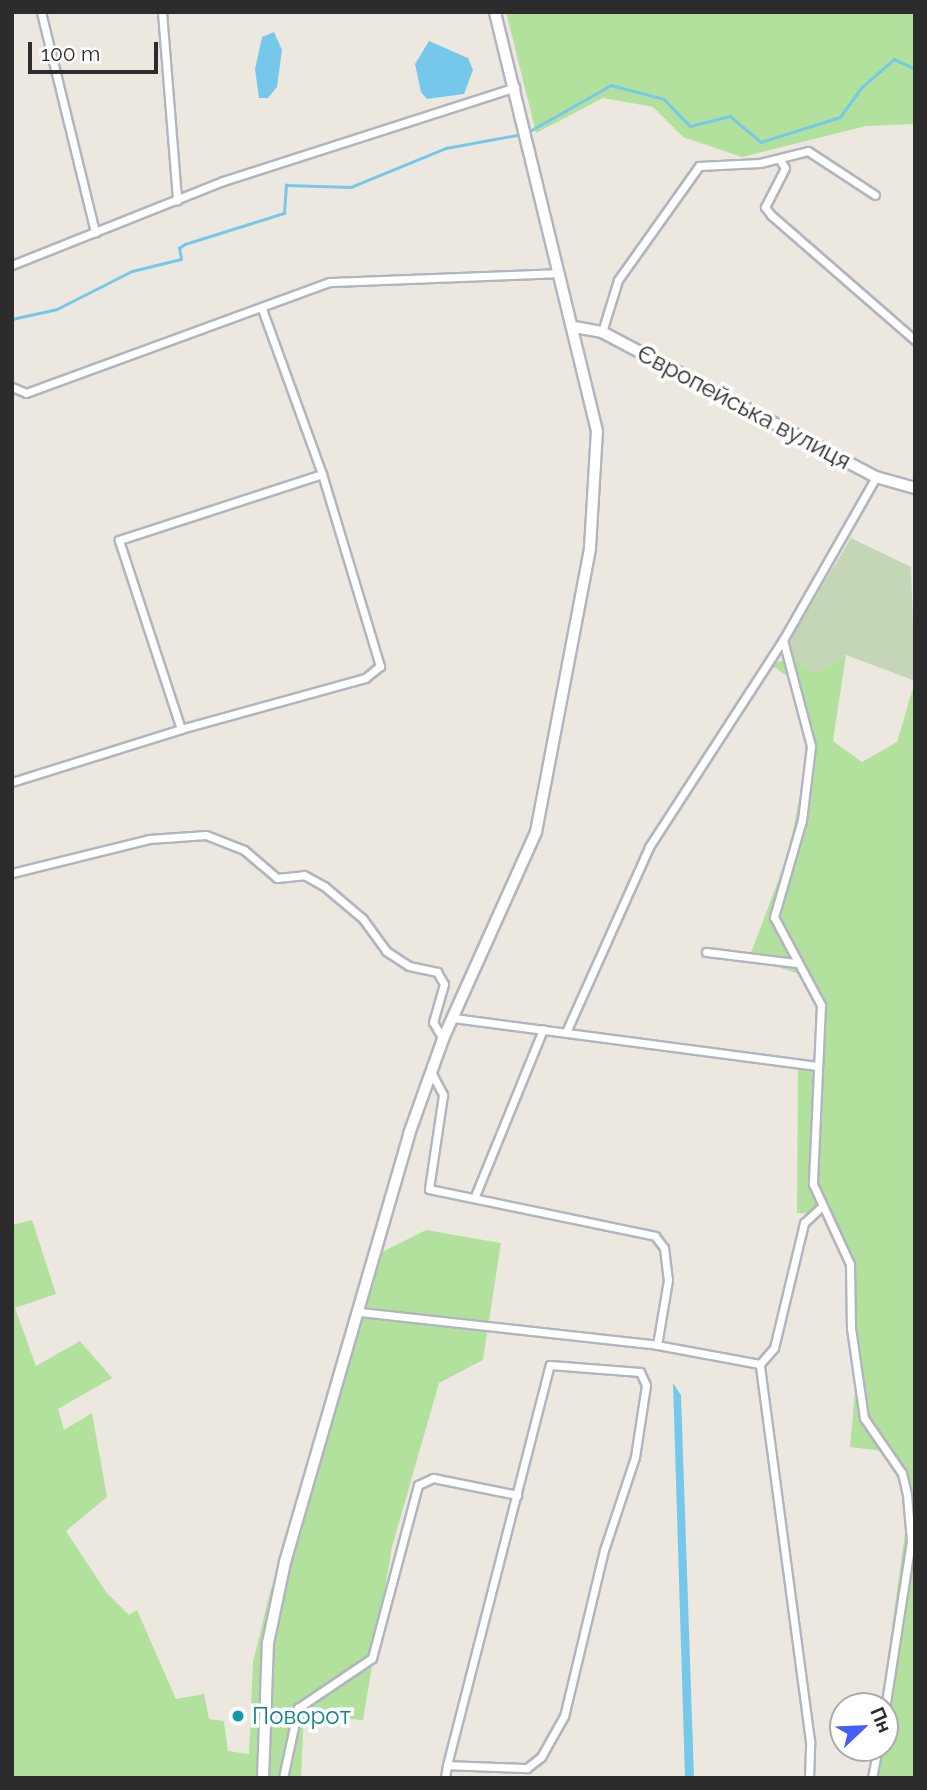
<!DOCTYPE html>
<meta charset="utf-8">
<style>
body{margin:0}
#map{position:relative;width:927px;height:1790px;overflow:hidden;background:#ede8df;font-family:Raleway,sans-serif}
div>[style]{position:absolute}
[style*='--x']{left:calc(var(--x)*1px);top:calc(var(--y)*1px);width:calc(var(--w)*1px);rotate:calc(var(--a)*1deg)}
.green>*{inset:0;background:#b2e19e}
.cemetery>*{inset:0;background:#c5d6b7}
.water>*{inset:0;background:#76c8eb}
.stream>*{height:2.5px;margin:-1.25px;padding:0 1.25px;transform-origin:1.25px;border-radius:1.25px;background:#76c8eb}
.roads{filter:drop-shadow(2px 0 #b2b5bf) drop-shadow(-2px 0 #b2b5bf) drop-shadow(0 2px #b2b5bf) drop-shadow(0 -2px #b2b5bf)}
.street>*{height:7px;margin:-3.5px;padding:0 3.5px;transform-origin:3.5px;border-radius:3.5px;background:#fff}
.secondary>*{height:10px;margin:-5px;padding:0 5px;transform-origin:5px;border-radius:5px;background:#fff}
.dots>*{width:19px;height:19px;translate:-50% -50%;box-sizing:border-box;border:4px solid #fff;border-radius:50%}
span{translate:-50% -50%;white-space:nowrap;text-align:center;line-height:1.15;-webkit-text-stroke:7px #fff;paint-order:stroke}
.street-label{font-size:24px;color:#2c2c2c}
.culture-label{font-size:24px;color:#0d838f}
.left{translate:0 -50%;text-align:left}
.frame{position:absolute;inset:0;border:14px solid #2c2c2c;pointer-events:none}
.north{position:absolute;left:829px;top:1692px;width:70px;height:70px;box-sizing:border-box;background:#fff;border:2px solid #ababab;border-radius:50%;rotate:67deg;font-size:19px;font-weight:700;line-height:28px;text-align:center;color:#2c2c2c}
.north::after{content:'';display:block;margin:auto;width:24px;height:32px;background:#4560f4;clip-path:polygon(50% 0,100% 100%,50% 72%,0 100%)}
.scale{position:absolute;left:28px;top:42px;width:130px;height:32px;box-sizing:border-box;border:4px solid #2c2c2c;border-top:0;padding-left:9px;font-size:21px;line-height:24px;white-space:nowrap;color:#2c2c2c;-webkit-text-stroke:5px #fff;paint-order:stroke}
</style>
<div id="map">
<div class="green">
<i style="clip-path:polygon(506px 12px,915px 12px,915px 124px,866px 126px,742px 157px,683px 137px,653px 107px,603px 98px,536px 133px)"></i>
<i style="clip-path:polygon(846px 655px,833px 741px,862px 762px,897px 742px,915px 681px,915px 1778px,868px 1778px,873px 1748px,885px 1748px,881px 1706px,907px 1519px,904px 1482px,891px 1452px,850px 1447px,856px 1380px,847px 1330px,847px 1264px,823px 1214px,797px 1213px,798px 1062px,813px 1062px,820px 995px,809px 977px,749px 958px,789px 852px,811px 736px,795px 682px,770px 664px,793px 658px,814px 673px)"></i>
<i style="clip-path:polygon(32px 1220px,56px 1294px,15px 1308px,36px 1366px,80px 1341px,112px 1378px,58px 1409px,64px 1430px,92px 1413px,107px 1497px,66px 1531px,106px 1592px,129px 1615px,137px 1610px,176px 1699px,204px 1694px,209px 1719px,224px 1721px,228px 1751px,249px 1754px,253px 1662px,269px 1596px,370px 1258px,426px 1230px,501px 1243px,483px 1360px,439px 1383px,392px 1547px,363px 1720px,304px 1715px,301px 1778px,13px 1778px,12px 1225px)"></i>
</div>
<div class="cemetery">
<i style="clip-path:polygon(851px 538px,911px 567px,915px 681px,846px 655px,814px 673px,793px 658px,789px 641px)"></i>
</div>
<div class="water">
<i style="clip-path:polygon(274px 32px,282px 50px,277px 87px,268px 98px,259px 98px,255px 69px,262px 37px)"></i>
<i style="clip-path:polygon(429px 41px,468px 58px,473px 70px,464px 94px,427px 99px,421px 92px,415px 64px)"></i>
<i style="clip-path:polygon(673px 1383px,681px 1395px,694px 1778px,685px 1778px)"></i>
</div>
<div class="stream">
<i style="--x:528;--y:132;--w:95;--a:-29.5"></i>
<i style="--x:611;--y:85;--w:55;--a:14.8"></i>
<i style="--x:664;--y:99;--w:37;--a:46"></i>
<i style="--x:690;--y:126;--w:41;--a:-14"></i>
<i style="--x:730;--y:116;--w:40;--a:40"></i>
<i style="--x:761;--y:142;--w:83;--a:-17.6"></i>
<i style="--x:840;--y:117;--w:36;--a:-54"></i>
<i style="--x:861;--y:88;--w:44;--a:-41.3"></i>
<i style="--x:894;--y:59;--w:23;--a:25"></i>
<i style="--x:12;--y:319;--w:46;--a:-12.5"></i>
<i style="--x:57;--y:309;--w:84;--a:-26.9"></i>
<i style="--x:132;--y:271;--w:50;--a:-13.8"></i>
<i style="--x:181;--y:259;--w:11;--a:-100"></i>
<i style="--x:179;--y:248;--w:7;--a:-34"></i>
<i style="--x:185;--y:244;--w:104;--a:-17.4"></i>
<i style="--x:284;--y:213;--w:28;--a:-86"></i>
<i style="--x:286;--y:185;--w:65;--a:1.8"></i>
<i style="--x:351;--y:187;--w:103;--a:-22.3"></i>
<i style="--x:446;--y:148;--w:77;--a:-10.4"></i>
</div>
<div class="roads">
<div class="street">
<i style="--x:41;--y:12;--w:227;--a:76.2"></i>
<i style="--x:162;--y:12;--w:189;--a:85.4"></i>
<i style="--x:780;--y:160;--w:9;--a:58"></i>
<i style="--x:785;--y:168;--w:44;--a:117.1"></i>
<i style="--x:765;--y:207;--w:10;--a:53"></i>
<i style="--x:771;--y:215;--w:191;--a:41"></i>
<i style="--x:12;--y:265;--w:227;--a:-21.7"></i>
<i style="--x:223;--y:181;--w:307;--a:-17.8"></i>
<i style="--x:262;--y:309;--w:176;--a:70"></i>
<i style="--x:322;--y:474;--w:201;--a:73.2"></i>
<i style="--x:380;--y:666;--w:19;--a:141"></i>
<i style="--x:365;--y:678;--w:191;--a:164.5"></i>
<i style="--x:181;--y:729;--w:199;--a:-108.2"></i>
<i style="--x:119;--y:540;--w:213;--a:-18"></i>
<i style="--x:602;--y:332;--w:54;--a:-72.9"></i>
<i style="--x:618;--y:280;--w:140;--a:-54.6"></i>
<i style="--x:699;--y:166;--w:61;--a:-2.8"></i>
<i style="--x:760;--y:163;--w:49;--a:-14"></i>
<i style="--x:808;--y:151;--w:80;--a:33.3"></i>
<i style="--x:12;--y:387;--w:15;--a:23"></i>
<i style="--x:26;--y:393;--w:323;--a:-20.1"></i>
<i style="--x:329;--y:282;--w:230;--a:-2.2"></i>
<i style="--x:876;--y:477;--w:188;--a:119.7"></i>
<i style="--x:783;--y:640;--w:110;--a:75.2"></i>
<i style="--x:811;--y:746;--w:75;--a:96.9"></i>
<i style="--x:802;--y:820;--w:101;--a:106.1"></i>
<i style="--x:774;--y:917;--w:100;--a:61.9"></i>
<i style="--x:821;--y:1005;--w:179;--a:92.6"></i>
<i style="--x:813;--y:1184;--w:88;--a:65.2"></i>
<i style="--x:850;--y:1264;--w:64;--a:89.1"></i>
<i style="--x:851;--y:1328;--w:91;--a:81.8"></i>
<i style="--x:864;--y:1418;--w:67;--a:55.4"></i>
<i style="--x:902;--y:1473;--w:23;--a:77"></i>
<i style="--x:907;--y:1495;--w:46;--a:85"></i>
<i style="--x:911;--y:1541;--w:169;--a:98.8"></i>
<i style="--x:12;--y:782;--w:177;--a:-17.4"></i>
<i style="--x:12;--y:873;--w:141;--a:-13.9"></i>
<i style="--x:149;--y:839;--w:57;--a:-4"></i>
<i style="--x:206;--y:835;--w:41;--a:21.5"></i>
<i style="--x:244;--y:850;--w:43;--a:40.3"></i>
<i style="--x:277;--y:878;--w:27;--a:-6"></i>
<i style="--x:304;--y:875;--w:23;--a:29"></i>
<i style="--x:324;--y:886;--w:51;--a:40.2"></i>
<i style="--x:363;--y:919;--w:39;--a:54"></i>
<i style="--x:386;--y:951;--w:27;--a:33"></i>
<i style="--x:409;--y:966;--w:29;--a:12"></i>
<i style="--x:437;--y:972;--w:14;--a:60"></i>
<i style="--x:444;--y:984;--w:40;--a:106"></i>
<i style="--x:433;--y:1022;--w:20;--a:60"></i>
<i style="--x:706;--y:952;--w:90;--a:7"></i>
<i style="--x:453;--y:1018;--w:366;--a:7.5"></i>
<i style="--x:566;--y:1032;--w:203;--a:-65.8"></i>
<i style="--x:649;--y:847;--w:247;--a:-57.1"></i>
<i style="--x:431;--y:1072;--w:26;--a:62"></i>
<i style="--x:443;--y:1095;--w:95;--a:98.5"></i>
<i style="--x:429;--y:1189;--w:231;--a:11.7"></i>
<i style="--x:655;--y:1236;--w:15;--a:53"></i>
<i style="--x:664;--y:1248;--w:32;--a:83"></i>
<i style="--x:668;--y:1280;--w:66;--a:99.6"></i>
<i style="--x:475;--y:1196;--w:180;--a:-67.8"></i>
<i style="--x:360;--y:1312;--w:299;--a:6.3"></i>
<i style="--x:657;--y:1345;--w:105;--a:10.5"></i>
<i style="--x:283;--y:1778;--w:72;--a:-77.9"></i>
<i style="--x:298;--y:1708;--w:89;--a:-34"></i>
<i style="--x:372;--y:1658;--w:179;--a:-75.1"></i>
<i style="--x:418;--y:1485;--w:17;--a:-25"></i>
<i style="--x:433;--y:1478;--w:86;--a:11.4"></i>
<i style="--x:445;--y:1778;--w:13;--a:-81"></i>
<i style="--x:447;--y:1765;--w:413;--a:-75.6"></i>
<i style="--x:550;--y:1365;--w:90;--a:4.4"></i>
<i style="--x:640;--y:1372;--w:14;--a:65"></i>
<i style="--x:646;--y:1385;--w:73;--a:98.7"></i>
<i style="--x:635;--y:1457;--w:98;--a:108.4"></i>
<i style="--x:604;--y:1550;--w:171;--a:103.5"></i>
<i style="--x:564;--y:1716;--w:47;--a:119.3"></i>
<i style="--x:541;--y:1757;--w:18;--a:142"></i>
<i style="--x:527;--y:1768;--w:80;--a:-177.9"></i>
<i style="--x:809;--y:1778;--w:37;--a:-88"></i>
<i style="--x:810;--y:1741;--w:380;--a:-97.6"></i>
<i style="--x:760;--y:1364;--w:21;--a:-49"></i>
<i style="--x:774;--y:1348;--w:129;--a:-76.5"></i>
<i style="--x:804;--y:1223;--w:22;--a:-43"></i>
<i style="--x:872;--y:1778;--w:31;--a:-79"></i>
</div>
<div class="secondary">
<i style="--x:574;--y:327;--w:28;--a:10"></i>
<i style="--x:602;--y:332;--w:310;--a:27.9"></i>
<i style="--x:876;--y:477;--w:41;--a:15.8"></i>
<i style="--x:263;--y:1778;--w:135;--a:-87.9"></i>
<i style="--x:268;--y:1643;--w:83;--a:-78.1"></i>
<i style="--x:285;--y:1562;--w:446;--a:-73.8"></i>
<i style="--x:409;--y:1134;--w:101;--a:-70.3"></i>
<i style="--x:443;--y:1039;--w:227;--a:-65.8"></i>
<i style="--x:536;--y:832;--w:289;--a:-79.2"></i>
<i style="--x:590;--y:548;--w:117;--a:-86.6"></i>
<i style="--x:597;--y:431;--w:431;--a:-103.7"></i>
</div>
</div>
<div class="dots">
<i style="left:238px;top:1716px;background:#0f9aa8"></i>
</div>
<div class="street-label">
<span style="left:744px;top:407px;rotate:28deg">Європейська вулиця</span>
</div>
<div class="culture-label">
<span class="left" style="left:252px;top:1716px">Поворот</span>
</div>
<div class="frame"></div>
<div class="north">Пн</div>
<div class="scale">100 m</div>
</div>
